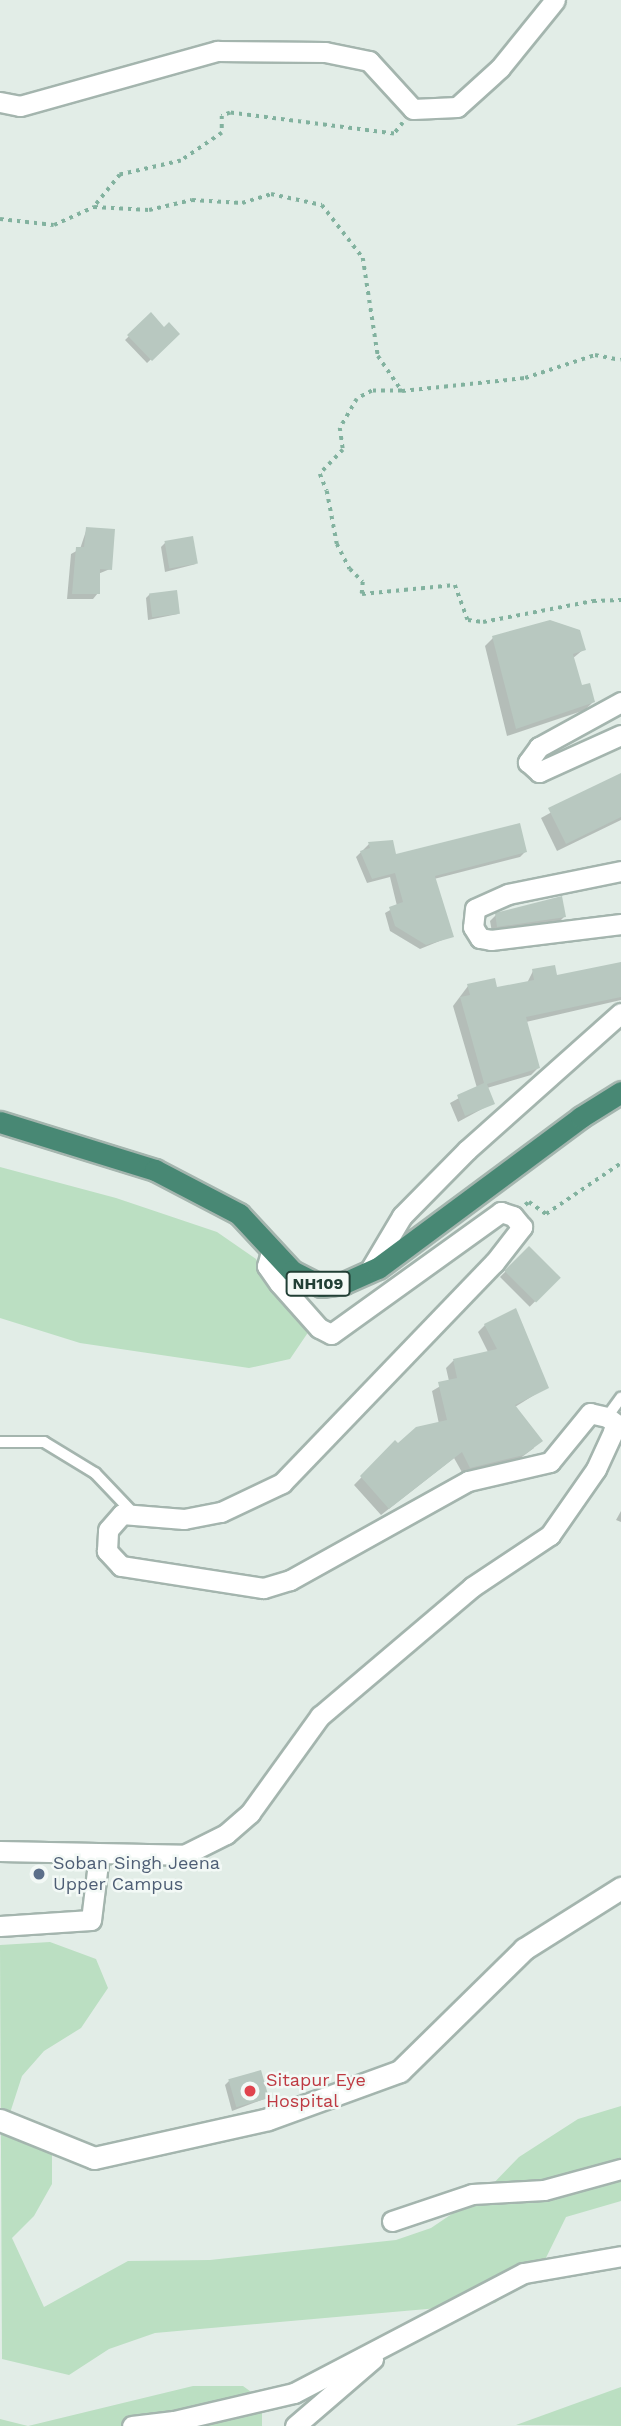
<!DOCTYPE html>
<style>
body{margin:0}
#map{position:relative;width:621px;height:2426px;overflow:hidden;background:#e2ede7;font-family:"Work Sans",sans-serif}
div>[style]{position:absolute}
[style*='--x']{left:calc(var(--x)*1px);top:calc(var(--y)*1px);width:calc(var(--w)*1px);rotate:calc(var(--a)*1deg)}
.green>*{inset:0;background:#bbdfc2}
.shadow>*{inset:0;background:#0003;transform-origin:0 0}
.building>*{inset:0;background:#b8c8c0;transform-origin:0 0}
.path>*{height:3.5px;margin-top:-1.75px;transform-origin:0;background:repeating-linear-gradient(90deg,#82b29f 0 3.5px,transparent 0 8.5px)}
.roads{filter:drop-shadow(2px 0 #a4b5ae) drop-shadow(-2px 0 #a4b5ae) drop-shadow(0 2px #a4b5ae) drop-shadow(0 -2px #a4b5ae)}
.service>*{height:10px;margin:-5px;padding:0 5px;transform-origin:5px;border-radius:5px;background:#fff}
.minor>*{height:19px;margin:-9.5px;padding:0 9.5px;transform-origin:9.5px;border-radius:9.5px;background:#fff}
.secondary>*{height:21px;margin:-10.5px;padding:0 10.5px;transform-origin:10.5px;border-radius:10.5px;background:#fff}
.trunk>*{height:21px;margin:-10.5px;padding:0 10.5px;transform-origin:10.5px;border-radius:10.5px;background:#488874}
.dots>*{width:19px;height:19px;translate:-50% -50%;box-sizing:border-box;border:4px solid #f3f9f6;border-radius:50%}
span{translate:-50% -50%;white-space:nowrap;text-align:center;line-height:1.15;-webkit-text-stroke:5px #f3f9f6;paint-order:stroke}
.shield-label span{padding:2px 5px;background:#f3f9f6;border:2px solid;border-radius:5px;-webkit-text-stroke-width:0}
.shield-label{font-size:16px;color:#213f35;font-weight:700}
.service-label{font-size:18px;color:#4e5e75}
.left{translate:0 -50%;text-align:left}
.health-label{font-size:18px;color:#be3a42}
</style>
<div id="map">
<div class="green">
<i style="clip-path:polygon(0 1167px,116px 1198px,217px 1232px,256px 1259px,284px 1305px,309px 1331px,290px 1359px,249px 1368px,80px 1343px,0 1318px)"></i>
<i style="clip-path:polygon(50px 1942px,96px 1959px,108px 1988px,81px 2028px,44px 2051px,22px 2076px,10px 2113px,52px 2147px,52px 2184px,34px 2216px,12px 2238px,44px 2307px,128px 2261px,210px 2260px,396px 2240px,431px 2228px,486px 2191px,519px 2157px,578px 2119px,621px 2106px,621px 2201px,566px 2217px,540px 2270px,495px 2303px,155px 2333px,109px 2349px,69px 2375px,2px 2359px,0 1945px)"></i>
<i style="clip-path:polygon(193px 2386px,243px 2386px,262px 2400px,262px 2426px,0 2426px,0 2419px,28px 2426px)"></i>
<i style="clip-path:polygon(621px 2387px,621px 2426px,516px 2425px)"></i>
</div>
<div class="shadow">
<i style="clip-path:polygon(151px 315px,164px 329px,178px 334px,147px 363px,125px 340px)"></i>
<i style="clip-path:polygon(87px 528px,110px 569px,98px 574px,98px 593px,93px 599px,67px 599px,71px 554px,80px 549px)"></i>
<i style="clip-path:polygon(165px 543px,196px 564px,165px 572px,161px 547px)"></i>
<i style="clip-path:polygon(150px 594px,178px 614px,148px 620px,146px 598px)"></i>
<i style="clip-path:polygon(493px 638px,584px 649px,572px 659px,581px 687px,593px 702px,585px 710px,507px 736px,485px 646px)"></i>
<i style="clip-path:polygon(621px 774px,621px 820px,557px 851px,541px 818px)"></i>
<i style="clip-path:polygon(369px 844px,395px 856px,525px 852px,520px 857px,434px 879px,452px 936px,420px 949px,390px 931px,385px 913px,397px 906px,390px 877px,367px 883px,356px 857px)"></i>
<i style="clip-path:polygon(496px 915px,564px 917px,558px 923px,492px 932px,490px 921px)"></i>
<i style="clip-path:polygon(533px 971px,555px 977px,621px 977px,621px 1000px,526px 1022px,538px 1068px,531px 1075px,487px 1088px,493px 1103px,458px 1122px,450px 1103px,477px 1088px,453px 1006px,468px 986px,496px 989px,527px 983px)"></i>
<i style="left:529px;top:1248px;width:42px;height:41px;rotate:45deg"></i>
<i style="clip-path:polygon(485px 1325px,547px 1387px,515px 1407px,534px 1448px,515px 1462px,463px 1474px,454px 1458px,381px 1515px,354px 1485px,395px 1443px,397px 1446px,439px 1424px,432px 1391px,449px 1381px,446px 1368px,453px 1361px,488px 1352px,478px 1332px)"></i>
<i style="clip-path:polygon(621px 1511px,621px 1522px,616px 1520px)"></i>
<i style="clip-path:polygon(229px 2081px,267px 2098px,232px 2111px,225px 2085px)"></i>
</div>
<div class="building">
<i style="clip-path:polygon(151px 312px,164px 327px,169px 322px,180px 334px,152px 361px,127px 335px)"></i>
<i style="clip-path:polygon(86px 527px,115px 529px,112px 570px,100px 569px,100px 594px,72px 594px,76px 547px,84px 547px)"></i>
<i style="left:193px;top:536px;width:28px;height:29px;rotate:80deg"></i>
<i style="left:177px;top:590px;width:24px;height:28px;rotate:83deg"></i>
<i style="clip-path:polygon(550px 620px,580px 630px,586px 650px,573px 654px,582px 685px,590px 683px,595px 702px,516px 729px,492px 636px)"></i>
<i style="clip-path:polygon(621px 773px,621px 817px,566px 844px,548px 808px)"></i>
<i style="clip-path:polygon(520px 823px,527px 852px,435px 876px,454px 937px,426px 945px,395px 926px,389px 907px,403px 902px,395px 873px,372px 879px,360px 851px,370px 848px,368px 842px,393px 840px,396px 854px)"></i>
<i style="clip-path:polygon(562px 896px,566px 917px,497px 927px,495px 913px)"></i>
<i style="clip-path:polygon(621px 962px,621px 997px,526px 1017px,540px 1068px,487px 1084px,495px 1104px,465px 1116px,457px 1095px,484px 1083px,460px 997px,470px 995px,467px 984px,495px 978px,497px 987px,534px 980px,532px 969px,555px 965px,557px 975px)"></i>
<i style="left:529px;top:1246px;width:45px;height:35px;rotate:45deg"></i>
<i style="clip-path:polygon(516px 1308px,549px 1388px,515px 1405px,543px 1441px,524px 1455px,470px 1468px,462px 1452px,389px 1509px,360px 1476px,395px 1440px,398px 1443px,416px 1427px,447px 1420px,438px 1382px,457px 1378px,453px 1359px,497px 1349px,484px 1324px)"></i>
<i style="left:261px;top:2070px;width:29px;height:34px;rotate:74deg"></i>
</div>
<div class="path">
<i style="--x:403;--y:123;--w:14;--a:129"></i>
<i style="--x:394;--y:134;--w:165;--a:-172.7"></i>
<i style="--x:230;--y:113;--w:9;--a:159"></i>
<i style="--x:222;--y:116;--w:17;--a:90"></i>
<i style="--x:222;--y:133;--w:50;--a:145.7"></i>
<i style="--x:181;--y:161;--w:63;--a:167.1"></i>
<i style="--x:120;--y:175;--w:41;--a:129.1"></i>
<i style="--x:94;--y:207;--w:55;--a:3.1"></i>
<i style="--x:149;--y:210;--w:44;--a:-13.1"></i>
<i style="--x:192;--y:200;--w:50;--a:3.4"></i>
<i style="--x:242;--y:203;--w:30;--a:-17"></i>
<i style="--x:271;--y:194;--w:52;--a:12.2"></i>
<i style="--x:322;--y:205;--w:67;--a:52.3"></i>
<i style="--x:363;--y:258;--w:99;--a:81.3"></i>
<i style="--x:378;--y:356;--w:42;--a:55.6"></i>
<i style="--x:402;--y:391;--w:124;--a:-6"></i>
<i style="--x:525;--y:378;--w:74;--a:-18.2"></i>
<i style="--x:595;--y:355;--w:26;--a:11"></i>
<i style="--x:0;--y:219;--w:54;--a:6.3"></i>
<i style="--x:54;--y:225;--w:44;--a:-24.2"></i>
<i style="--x:402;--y:391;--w:30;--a:180"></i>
<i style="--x:372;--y:391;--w:17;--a:152"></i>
<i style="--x:357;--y:399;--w:34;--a:120"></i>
<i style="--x:340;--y:428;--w:22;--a:82"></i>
<i style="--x:343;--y:450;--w:33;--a:134"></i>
<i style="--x:320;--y:474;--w:18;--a:68"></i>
<i style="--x:327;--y:491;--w:54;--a:79.3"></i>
<i style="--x:337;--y:544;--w:28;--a:63"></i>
<i style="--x:350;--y:569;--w:18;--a:45"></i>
<i style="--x:363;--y:582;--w:12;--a:95"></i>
<i style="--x:362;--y:594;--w:93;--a:-5.5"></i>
<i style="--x:455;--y:585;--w:37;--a:70"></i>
<i style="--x:468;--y:620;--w:15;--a:8"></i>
<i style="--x:483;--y:622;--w:112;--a:-10.8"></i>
<i style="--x:593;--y:601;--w:28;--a:-2"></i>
<i style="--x:525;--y:1205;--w:5;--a:-37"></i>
<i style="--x:529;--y:1202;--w:21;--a:35"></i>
<i style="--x:546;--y:1214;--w:91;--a:-34.2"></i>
</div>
<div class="roads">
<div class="service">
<i style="--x:607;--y:1417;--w:24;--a:-54"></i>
<i style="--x:0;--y:1442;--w:44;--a:0"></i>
<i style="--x:44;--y:1442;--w:60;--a:31.3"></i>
<i style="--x:95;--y:1473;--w:57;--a:46.4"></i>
</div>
<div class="minor">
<i style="--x:0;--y:102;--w:20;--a:11"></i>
<i style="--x:20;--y:106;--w:205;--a:-15.6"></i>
<i style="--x:217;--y:51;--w:108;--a:0.5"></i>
<i style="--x:325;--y:52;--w:45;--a:11.6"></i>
<i style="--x:369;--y:61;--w:65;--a:47.5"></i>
<i style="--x:413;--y:109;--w:44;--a:-2.6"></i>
<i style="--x:457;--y:107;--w:58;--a:-42.2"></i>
<i style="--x:500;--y:68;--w:87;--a:-51"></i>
<i style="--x:621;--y:702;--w:94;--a:151.2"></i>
<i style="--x:539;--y:747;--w:19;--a:126"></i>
<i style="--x:528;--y:762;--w:15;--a:42"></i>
<i style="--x:539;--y:772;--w:90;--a:-24.3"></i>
<i style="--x:621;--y:871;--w:115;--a:168.5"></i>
<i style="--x:508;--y:894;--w:36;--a:156"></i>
<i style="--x:475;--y:909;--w:18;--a:96"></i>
<i style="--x:473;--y:927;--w:13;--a:58"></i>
<i style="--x:480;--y:938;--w:11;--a:10"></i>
<i style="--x:491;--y:940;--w:131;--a:-7"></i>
<i style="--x:368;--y:1273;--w:66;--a:-59.2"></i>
<i style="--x:402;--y:1216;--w:93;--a:-45.4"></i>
<i style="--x:467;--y:1150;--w:206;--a:-41.7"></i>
<i style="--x:0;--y:1851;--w:184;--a:1.2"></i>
<i style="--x:184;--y:1855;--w:47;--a:-26.6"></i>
<i style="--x:226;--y:1834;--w:32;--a:-41"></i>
<i style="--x:250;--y:1813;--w:120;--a:-54.2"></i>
<i style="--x:320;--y:1716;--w:199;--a:-40.3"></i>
<i style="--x:472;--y:1587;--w:94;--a:-33.7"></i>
<i style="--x:550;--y:1535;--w:80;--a:-55.1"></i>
<i style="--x:596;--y:1469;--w:41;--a:-65.3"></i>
<i style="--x:613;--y:1432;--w:9;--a:-77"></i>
<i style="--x:615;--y:1423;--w:10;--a:-143"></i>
<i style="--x:607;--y:1417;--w:17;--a:-167"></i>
<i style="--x:590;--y:1413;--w:63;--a:129.2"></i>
<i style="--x:550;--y:1462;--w:84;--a:167"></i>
<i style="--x:468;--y:1481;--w:204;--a:150.9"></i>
<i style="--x:290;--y:1580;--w:28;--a:163"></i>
<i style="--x:263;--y:1588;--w:144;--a:-171.2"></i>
<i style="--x:121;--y:1566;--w:21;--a:-133"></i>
<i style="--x:107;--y:1551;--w:21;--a:-87"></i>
<i style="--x:108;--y:1530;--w:21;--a:-49"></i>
<i style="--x:122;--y:1514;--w:62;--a:4.6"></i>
<i style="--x:184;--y:1519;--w:38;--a:-11"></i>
<i style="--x:221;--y:1512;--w:68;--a:-25.4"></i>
<i style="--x:282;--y:1483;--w:306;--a:-46.1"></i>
<i style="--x:494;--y:1263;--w:46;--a:-52.1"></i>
<i style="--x:522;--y:1227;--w:14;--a:-129"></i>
<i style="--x:513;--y:1216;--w:13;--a:-162"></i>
<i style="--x:501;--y:1212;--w:209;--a:144.3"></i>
<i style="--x:331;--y:1334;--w:13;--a:-153"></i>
<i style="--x:319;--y:1328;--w:60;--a:-131.6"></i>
<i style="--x:279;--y:1283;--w:21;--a:-125"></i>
<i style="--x:267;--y:1266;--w:15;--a:-74"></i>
<i style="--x:0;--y:1926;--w:91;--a:-3.8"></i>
<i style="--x:91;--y:1920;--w:65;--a:-83"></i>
<i style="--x:392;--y:2221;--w:84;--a:-18.6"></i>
<i style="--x:472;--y:2194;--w:72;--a:-3.2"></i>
<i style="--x:544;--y:2190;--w:80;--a:-15.3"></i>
<i style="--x:132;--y:2426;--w:42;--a:-6.8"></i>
<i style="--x:174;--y:2421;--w:123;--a:-13.1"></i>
<i style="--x:294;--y:2393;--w:259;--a:-27.6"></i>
<i style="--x:524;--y:2273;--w:98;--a:-9.9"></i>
<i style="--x:295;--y:2426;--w:103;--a:-40.7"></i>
</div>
<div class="secondary">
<i style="--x:0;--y:2120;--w:101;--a:22"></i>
<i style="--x:94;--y:2158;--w:178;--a:-12.6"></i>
<i style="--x:268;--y:2119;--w:140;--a:-20"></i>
<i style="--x:400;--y:2071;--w:174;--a:-44.5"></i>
<i style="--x:524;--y:1949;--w:115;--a:-32.2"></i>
</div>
<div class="trunk">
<i style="--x:0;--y:1122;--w:162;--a:17.2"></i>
<i style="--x:155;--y:1170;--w:95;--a:27.6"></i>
<i style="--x:239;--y:1214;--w:78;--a:47.1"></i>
<i style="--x:292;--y:1271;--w:33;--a:27"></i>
<i style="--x:321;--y:1286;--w:23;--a:-7"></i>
<i style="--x:344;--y:1283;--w:37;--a:-24"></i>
<i style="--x:378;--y:1268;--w:253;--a:-36.6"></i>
<i style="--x:581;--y:1117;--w:47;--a:-32"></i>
</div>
</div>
<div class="dots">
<i style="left:39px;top:1874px;background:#5c6f8a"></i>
<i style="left:250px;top:2091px;background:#e0444e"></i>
</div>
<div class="shield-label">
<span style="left:318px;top:1284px">NH109</span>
</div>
<div class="service-label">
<span class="left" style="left:53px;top:1874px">Soban Singh Jeena<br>Upper Campus</span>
</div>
<div class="health-label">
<span class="left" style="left:266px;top:2091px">Sitapur Eye<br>Hospital</span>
</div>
</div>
